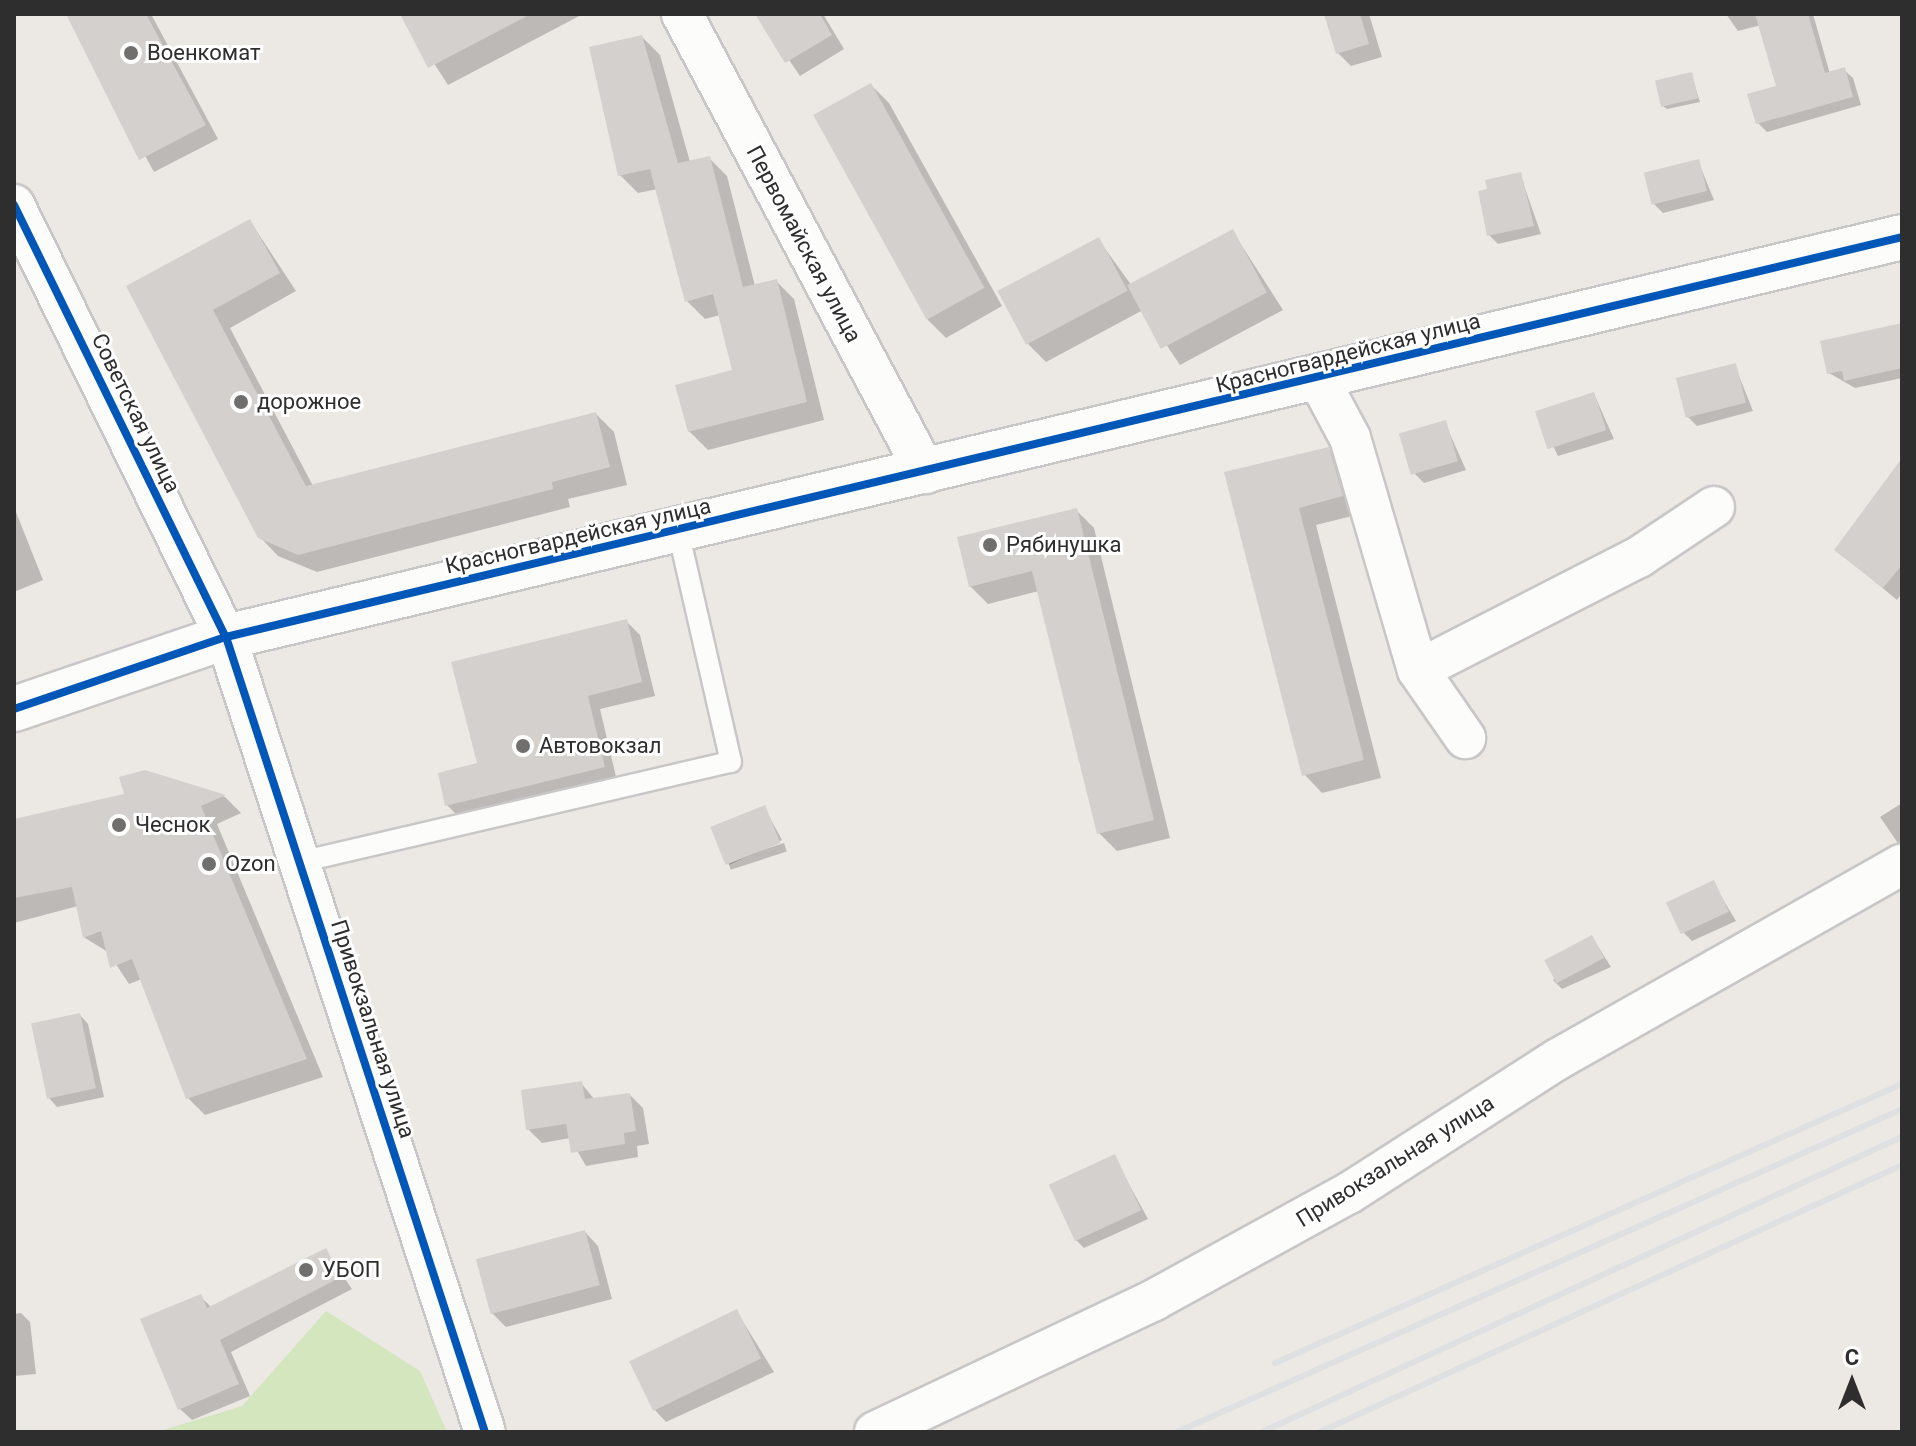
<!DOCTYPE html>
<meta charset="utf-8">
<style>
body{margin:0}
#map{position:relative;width:1916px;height:1446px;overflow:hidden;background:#ece8e4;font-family:Roboto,sans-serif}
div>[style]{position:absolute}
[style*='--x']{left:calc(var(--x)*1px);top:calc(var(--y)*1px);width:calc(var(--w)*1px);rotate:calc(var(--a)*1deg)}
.green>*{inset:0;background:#d3e6be}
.shadow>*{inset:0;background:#0003;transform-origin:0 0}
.building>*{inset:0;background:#d3d0cd;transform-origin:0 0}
.roads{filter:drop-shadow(2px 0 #c8c7c7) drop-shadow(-2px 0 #c8c7c7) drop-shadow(0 2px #c8c7c7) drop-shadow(0 -2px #c8c7c7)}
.lane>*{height:20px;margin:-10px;padding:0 10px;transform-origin:10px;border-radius:10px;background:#fcfcfb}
.street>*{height:40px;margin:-20px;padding:0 20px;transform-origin:20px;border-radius:20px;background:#fcfcfb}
.secondary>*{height:44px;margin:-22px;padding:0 22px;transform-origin:22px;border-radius:22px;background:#fcfcfb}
.rail>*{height:6px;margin:-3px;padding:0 3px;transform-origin:3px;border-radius:3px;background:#dfe0e1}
.cycleway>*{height:8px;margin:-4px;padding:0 4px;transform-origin:4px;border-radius:4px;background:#0057b8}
.dots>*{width:22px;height:22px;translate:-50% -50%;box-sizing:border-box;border:4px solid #fff;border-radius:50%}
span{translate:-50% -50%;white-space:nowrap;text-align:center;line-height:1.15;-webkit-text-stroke:6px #fff;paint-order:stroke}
.poi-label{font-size:22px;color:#2e2e2e}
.left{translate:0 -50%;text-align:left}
.street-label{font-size:22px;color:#2e2e2e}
.frame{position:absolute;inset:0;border:16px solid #2e2e2e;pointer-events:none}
.north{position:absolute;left:1812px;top:1342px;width:80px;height:80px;-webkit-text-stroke:6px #fff;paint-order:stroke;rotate:0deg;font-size:22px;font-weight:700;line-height:32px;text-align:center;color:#2e2e2e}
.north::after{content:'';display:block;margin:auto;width:28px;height:36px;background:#2e2e2e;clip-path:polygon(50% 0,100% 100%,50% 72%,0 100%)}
</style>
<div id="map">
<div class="green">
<i style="clip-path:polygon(326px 1311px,420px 1371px,447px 1432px,157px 1432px,242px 1406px)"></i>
</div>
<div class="shadow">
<i style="clip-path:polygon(68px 14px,151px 14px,218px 139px,154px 172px)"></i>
<i style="clip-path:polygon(402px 14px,583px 14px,448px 85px)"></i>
<i style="clip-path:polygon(758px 14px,823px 14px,844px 49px,800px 76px)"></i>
<i style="clip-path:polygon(1326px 14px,1369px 14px,1382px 57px,1351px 66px,1337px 52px)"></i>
<i style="clip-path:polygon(1726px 14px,1813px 14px,1830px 74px,1844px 70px,1853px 78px,1861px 105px,1767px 132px,1758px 123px,1779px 87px,1761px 25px,1738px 31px)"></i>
<i style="clip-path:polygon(642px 37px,660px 55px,690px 162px,709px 158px,727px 176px,755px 286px,776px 281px,794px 299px,824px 420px,708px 450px,689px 431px,735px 372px,720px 315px,705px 319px,687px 301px,658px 189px,638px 193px,620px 175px)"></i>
<i style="clip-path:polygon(1691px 74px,1700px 102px,1667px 109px,1663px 106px)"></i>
<i style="clip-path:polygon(871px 85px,889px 103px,1002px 306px,946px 338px,928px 320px)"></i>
<i style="clip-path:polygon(1698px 161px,1714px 200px,1663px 213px,1654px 204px)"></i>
<i style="clip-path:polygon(1520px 174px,1541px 234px,1498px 244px,1489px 235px)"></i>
<i style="clip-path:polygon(250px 221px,296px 291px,230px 328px,313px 486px,596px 414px,614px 432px,627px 485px,568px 499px,570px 507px,317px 572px,278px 556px,260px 537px,129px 286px)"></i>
<i style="clip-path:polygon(1233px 232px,1283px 310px,1180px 365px,1143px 310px,1046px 362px,1028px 344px,1098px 239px,1132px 286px)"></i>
<i style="clip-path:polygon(1902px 325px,1902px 378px,1855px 388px,1829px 373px)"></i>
<i style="clip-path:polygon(1735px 366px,1753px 411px,1697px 426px,1688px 417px)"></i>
<i style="clip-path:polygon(1594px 394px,1614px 439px,1558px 456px,1537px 412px)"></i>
<i style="clip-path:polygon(1445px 423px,1466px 470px,1424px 483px,1415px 474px)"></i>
<i style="clip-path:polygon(1327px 448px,1345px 466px,1360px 514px,1316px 525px,1381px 778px,1322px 793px,1304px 774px,1227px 474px)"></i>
<i style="clip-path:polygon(1902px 483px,1902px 593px,1897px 600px,1837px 550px)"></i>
<i style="clip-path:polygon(14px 507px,43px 580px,14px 592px)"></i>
<i style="clip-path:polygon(1076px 510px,1094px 528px,1170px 838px,1117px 851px,1099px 833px,1039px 591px,988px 604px,970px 586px)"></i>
<i style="clip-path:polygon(626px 621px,640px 635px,655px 696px,600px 709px,617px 781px,461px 819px,447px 805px,480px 765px)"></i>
<i style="clip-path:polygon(145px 772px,225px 797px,241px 813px,217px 824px,323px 1077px,205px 1115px,188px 1098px,142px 979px,129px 984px,108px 952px,85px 938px,78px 906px,14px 923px,14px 821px,127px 795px)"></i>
<i style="clip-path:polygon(1902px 803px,1902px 849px,1880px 817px)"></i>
<i style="clip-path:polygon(764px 807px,782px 840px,729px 865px,713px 827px)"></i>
<i style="left:784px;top:843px;width:9px;height:59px;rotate:72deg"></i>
<i style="clip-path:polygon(1713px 883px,1736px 921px,1692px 941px,1683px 932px)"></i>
<i style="clip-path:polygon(1592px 937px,1611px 967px,1562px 989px,1553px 980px)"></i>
<i style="clip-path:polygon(80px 1015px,88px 1024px,104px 1097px,57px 1107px,49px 1098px)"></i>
<i style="clip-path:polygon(581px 1083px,595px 1100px,630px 1095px,643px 1108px,649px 1144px,637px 1146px,638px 1157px,586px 1166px,570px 1138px,542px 1143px,528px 1129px)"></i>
<i style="clip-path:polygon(1114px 1157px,1148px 1219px,1084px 1248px,1075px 1239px)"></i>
<i style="clip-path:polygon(585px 1232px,598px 1246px,612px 1299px,506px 1327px,492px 1313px)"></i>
<i style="clip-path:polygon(326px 1251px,352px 1289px,231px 1352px,250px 1396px,192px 1420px,180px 1409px,200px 1296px,212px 1308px)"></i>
<i style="clip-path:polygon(737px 1312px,774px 1372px,666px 1422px,653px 1408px)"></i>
<i style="clip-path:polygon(21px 1313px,30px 1322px,36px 1374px,14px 1376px,14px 1314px)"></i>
</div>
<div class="building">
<i style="clip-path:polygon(66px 14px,146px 14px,206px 125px,139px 160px)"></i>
<i style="clip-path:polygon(400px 14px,531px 14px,428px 68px)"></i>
<i style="clip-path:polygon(755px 14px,820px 14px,832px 35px,785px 63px)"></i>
<i style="clip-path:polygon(1324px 14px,1360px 14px,1369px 44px,1336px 54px)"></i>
<i style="clip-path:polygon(1755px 14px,1808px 14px,1825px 73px,1845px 67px,1853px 97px,1756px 124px,1747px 94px,1776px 86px)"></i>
<i style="clip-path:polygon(642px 35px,678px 163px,710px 156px,743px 287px,777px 279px,807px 402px,688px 432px,675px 385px,732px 370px,713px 294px,685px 302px,650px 169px,618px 176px,589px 47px)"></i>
<i style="left:1692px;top:72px;width:27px;height:38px;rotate:77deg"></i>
<i style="left:871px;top:83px;width:234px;height:66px;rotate:61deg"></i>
<i style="left:1699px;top:159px;width:33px;height:57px;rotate:76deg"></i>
<i style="clip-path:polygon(1521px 172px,1534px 226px,1487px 236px,1478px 191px,1487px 189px,1485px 180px)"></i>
<i style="clip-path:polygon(250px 219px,280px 273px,213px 310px,306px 486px,596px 412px,610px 467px,552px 482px,553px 489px,298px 555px,258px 538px,126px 286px)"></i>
<i style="left:1233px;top:229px;width:72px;height:120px;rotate:62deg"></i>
<i style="left:1099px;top:237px;width:61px;height:115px;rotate:62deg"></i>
<i style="clip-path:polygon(1902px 323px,1902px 368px,1844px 381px,1842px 371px,1827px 374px,1820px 341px)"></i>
<i style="left:1736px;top:363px;width:41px;height:62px;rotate:76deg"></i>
<i style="left:1594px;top:392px;width:40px;height:62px;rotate:72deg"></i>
<i style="left:1446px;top:420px;width:43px;height:49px;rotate:74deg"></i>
<i style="clip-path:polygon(1329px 447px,1343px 496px,1299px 508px,1364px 760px,1302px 776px,1224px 472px)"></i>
<i style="clip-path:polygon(1902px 458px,1902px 565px,1883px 588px,1834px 550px)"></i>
<i style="clip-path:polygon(1077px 508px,1154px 820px,1097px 834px,1032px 571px,969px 587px,957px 537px)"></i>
<i style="clip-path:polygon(627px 619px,642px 682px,588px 696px,605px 767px,445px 806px,438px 773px,477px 763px,451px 662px)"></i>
<i style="clip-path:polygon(145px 770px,226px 795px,201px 806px,307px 1059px,186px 1099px,132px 959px,110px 968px,101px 931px,83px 938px,72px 887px,14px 898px,14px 819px,124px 794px,119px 777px)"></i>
<i style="left:765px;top:805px;width:41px;height:59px;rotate:68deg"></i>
<i style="left:1714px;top:880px;width:35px;height:53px;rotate:65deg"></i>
<i style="left:1592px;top:935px;width:26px;height:54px;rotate:62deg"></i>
<i style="left:80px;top:1013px;width:77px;height:50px;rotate:78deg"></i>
<i style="clip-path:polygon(582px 1081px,585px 1099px,630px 1093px,636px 1131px,624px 1133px,625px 1144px,571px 1153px,566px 1124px,526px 1130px,521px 1090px)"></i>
<i style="left:1115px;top:1154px;width:62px;height:73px;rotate:65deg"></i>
<i style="left:585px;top:1230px;width:57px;height:113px;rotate:75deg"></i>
<i style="clip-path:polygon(326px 1248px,341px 1277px,220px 1340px,239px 1384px,178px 1410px,140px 1319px,201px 1294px,207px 1308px)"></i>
<i style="left:737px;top:1309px;width:55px;height:120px;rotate:64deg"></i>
</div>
<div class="roads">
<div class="lane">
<i style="--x:300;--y:862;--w:442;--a:-13.1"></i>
<i style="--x:731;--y:762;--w:237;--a:-102.9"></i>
</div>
<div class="street">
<i style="--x:682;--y:14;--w:520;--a:62.01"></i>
<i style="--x:14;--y:205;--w:481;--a:63.9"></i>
<i style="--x:226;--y:637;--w:836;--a:71.96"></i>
<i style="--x:1318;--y:378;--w:68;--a:61.9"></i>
<i style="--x:1350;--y:438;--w:242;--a:73.7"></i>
<i style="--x:1418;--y:670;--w:83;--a:55.3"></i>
<i style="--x:1418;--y:670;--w:248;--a:-27.1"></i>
<i style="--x:1639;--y:557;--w:90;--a:-33.7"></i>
<i style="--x:875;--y:1432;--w:309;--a:-25.3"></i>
<i style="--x:1154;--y:1300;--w:222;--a:-28.8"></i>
<i style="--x:1349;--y:1193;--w:248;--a:-32.7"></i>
<i style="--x:1558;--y:1059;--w:395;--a:-29.5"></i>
</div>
<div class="secondary">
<i style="--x:14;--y:709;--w:224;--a:-18.8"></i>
<i style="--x:226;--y:637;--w:1723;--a:-13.42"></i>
</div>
</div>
<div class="rail">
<i style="--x:1275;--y:1363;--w:686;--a:-23.99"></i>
<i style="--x:1177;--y:1432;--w:794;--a:-24.01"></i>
<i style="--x:1262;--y:1432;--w:705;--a:-24.75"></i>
<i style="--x:1320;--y:1432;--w:640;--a:-24.64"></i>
</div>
<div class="cycleway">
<i style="--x:14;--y:205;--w:481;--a:63.9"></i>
<i style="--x:226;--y:637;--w:836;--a:71.96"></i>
<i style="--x:14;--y:709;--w:224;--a:-18.8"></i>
<i style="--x:226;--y:637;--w:1723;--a:-13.42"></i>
</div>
<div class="dots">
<i style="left:131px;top:53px;background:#706f6e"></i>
<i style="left:241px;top:402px;background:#706f6e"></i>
<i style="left:990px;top:545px;background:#706f6e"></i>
<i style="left:523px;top:746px;background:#706f6e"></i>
<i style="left:119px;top:825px;background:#706f6e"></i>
<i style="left:209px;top:864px;background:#706f6e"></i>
<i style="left:306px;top:1270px;background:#706f6e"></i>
</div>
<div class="poi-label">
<span class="left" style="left:147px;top:53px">Военкомат</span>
<span class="left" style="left:257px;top:402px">дорожное</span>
<span class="left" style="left:1006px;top:545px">Рябинушка</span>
<span class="left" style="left:539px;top:746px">Автовокзал</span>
<span class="left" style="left:135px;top:825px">Чеснок</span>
<span class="left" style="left:225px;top:864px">Ozon</span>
<span class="left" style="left:322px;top:1270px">УБОП</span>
</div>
<div class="street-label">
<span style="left:804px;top:244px;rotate:62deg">Первомайская улица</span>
<span style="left:1348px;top:353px;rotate:-14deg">Красногвардейская улица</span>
<span style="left:136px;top:413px;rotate:64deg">Советская улица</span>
<span style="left:578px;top:536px;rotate:-13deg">Красногвардейская улица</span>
<span style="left:373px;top:1029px;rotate:72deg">Привокзальная улица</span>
<span style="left:1395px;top:1161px;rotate:-32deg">Привокзальная улица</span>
</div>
<div class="frame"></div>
<div class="north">С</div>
</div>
